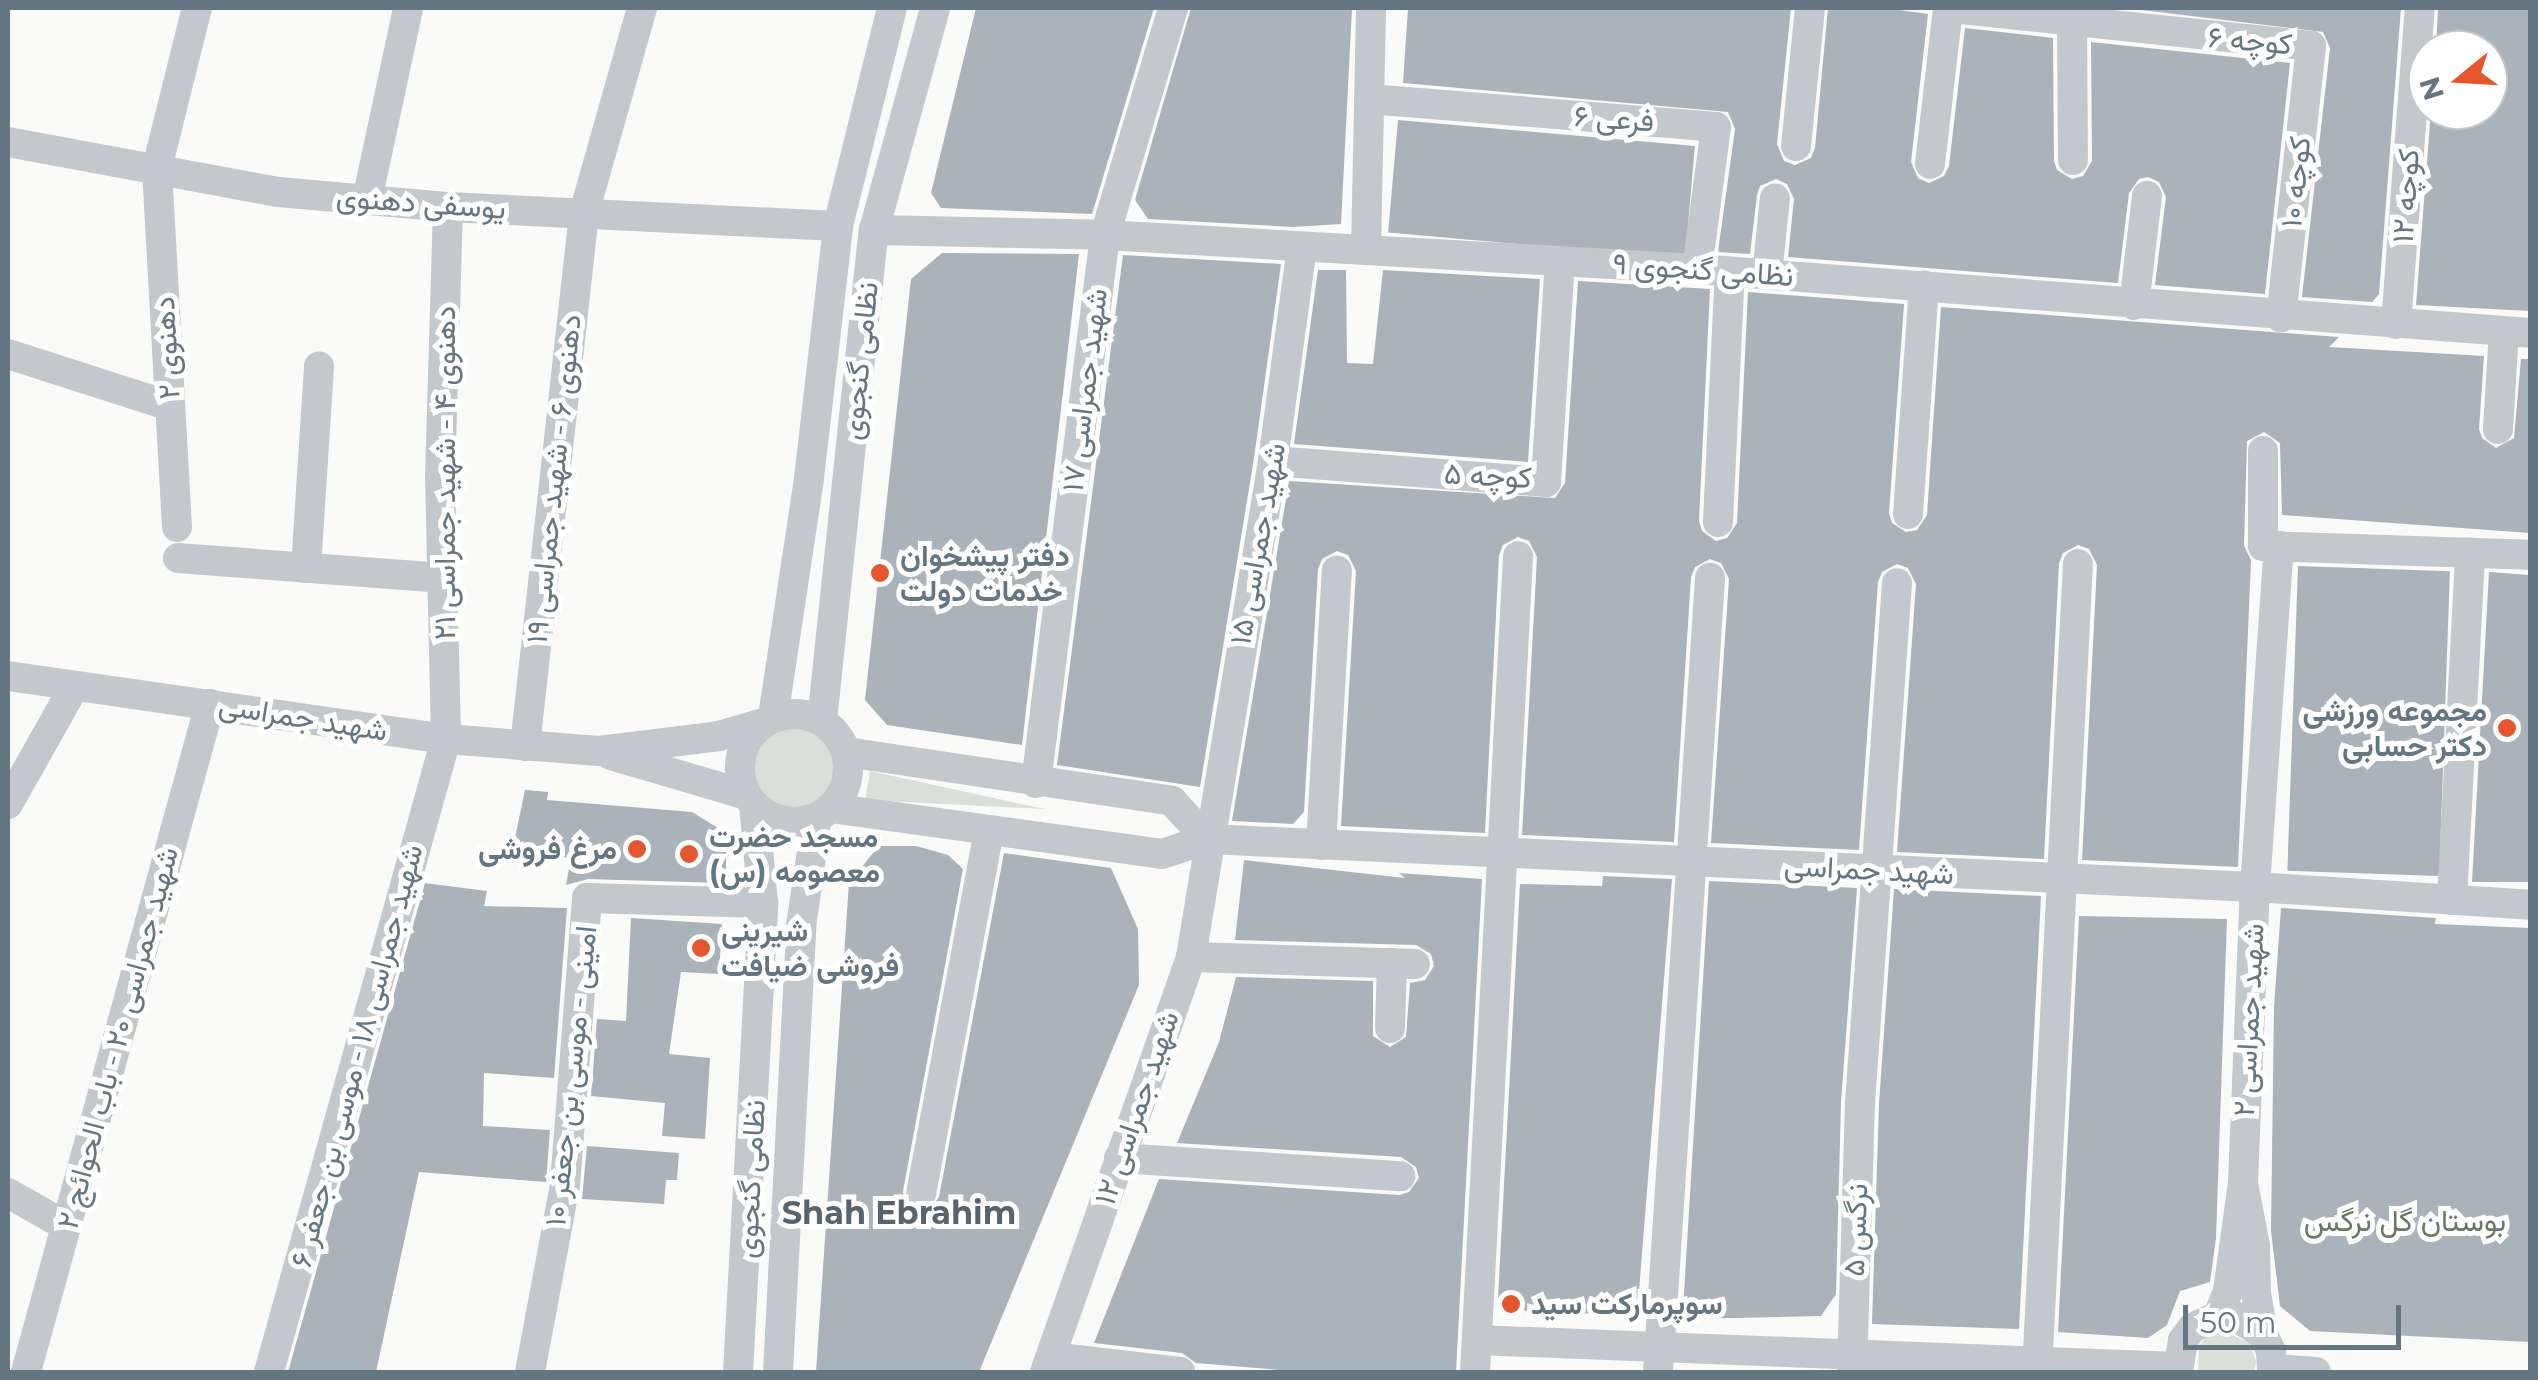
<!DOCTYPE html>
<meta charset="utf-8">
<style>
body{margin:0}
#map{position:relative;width:2538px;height:1380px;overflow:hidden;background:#fafaf8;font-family:Montserrat,Vazirmatn,sans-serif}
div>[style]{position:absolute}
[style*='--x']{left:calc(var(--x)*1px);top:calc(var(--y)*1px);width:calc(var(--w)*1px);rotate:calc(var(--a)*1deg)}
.green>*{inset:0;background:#dadfd7}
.round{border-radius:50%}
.building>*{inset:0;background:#aab3b9;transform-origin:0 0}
.minor>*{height:30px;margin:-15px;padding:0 15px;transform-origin:15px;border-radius:15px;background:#c3c8cc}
.minor>.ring{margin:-15px;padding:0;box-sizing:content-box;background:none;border:30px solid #c3c8cc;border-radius:50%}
.dots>*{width:28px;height:28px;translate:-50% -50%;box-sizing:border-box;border:5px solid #fff;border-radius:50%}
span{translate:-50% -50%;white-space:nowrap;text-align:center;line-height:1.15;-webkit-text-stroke:10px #fff;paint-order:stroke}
.street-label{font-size:30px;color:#657683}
.poi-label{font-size:30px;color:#657683;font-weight:700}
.left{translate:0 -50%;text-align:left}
.right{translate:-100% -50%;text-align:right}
.park-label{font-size:30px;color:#687a64}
.neighbourhood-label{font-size:32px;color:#57646e;font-weight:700}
.frame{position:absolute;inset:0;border:10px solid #657683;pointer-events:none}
.north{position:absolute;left:2408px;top:30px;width:100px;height:100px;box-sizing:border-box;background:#fff;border:2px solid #c1c8cd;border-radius:50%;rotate:252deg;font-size:28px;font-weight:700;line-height:40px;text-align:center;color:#657683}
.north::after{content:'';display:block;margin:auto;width:35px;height:45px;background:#e4572e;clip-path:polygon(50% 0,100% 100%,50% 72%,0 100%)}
.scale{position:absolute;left:2183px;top:1305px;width:218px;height:45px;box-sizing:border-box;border:5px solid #657683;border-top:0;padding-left:12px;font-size:30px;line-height:35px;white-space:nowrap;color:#657683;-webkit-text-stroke:8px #fff;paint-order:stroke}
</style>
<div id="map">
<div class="green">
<i class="round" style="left:751px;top:725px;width:86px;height:86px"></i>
<i style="clip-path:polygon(870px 771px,1045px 809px,865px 800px)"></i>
<i style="clip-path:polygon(2223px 1331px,2250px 1343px,2256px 1362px,2254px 1372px,2198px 1372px,2199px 1347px,2205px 1338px)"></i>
</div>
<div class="building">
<i style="clip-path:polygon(976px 8px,1154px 8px,1092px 214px,941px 208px,931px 193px)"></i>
<i style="clip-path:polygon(1191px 8px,1352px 8px,1341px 224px,1293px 227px,1148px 219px,1135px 200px)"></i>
<i style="clip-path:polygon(1408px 8px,1791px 8px,1777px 144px,1784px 161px,1795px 165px,1811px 158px,1815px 148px,1828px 8px,1886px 8px,1928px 14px,1911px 162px,1918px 178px,1929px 183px,1944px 176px,1949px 166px,1965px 28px,2053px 38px,2054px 161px,2057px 170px,2072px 179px,2083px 176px,2092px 161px,2091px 42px,2290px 63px,2265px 294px,2155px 285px,2166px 197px,2159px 182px,2148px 177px,2139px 179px,2129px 193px,2118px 283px,1788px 257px,1794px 199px,1787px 184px,1776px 179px,1760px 186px,1757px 195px,1750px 254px,1718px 252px,1735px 129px,1728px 112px,1403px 83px)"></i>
<i style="clip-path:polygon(2125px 8px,2401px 8px,2379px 294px,2372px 302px,2302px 297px,2330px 48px,2323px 32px)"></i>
<i style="clip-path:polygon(2438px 8px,2530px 8px,2530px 311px,2416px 305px,2431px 110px,2488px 110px,2488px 50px,2436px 50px)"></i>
<i style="left:1398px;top:120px;width:298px;height:113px;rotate:5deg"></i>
<i style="clip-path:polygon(942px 253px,1079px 254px,1022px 745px,887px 725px,865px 700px,911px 279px)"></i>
<i style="clip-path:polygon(1123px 255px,1281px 264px,1254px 458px,1200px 787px,1057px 765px)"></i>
<i style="clip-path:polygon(1318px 270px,1346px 270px,1347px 363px,1373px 364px,1383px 270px,1540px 279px,1528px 462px,1294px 444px)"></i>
<i style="clip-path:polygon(1578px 281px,1710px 289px,1699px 521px,1702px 531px,1716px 541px,1727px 538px,1737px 523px,1748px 292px,1904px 304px,1889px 513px,1892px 523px,1906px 532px,1917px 530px,1927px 515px,1941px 307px,2339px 337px,2329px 347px,2484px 356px,2479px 429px,2482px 438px,2496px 448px,2514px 438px,2521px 359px,2530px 359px,2530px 533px,2282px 515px,2280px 443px,2264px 432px,2247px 441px,2244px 546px,2251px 560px,2238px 867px,2082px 860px,2097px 565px,2089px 549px,2078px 545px,2063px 553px,2059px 563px,2044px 859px,1897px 852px,1916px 584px,1908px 568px,1897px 564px,1882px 572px,1878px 582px,1859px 850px,1711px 843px,1729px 579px,1721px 563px,1710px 559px,1695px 567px,1691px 577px,1674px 842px,1522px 835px,1537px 557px,1529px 541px,1518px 537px,1503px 545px,1499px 555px,1485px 833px,1341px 826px,1356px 571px,1348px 555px,1337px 551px,1322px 559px,1318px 569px,1304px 812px,1293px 824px,1232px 821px,1289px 481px,1555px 498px,1565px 483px)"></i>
<i style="left:2298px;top:566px;width:152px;height:305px;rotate:2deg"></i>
<i style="clip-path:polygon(2489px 572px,2530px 575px,2530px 882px,2472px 882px)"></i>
<i style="clip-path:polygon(525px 790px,548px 792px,547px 800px,692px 812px,726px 833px,726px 875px,720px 883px,588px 879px,566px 885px,571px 858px,512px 852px)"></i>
<i style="clip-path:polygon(879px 846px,916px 846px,948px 855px,963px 869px,903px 1191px,904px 1201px,917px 1212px,928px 1211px,939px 1197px,1004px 853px,1111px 868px,1138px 929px,1139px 985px,979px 1372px,816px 1372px,849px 882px)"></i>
<i style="clip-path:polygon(1244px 860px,1405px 878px,1399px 873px,1482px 879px,1456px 1372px,1304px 1372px,1196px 1363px,1182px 1353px,1094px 1343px,1159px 1179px,1399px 1195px,1409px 1192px,1419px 1178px,1416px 1167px,1401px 1157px,1177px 1143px,1219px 1042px,1236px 977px,1373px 981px,1373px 1036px,1390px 1047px,1406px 1037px,1410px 983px,1425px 980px,1434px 966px,1431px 954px,1416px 945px,1235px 940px)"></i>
<i style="clip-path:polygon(1603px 876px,1672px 879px,1637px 1316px,1516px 1310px,1498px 1298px,1520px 884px,1602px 886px)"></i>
<i style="clip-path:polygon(1709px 881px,1857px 888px,1841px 1102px,1836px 1294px,1821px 1316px,1692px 1319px,1683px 1310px)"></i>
<i style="clip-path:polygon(425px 883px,487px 891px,484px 906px,567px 908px,554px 1078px,484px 1073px,483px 1126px,550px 1130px,546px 1182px,419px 1172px,376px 1372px,288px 1372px)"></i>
<i style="clip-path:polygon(1894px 889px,2041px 896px,2019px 1329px,1872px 1324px,1879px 1104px)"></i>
<i style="clip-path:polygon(2281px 908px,2436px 918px,2435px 924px,2530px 928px,2530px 1342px,2310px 1331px,2280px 1306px,2271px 1231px,2274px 1007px)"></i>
<i style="clip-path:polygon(2079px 916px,2227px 919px,2216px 1238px,2210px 1282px,2180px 1291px,2167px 1325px,2148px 1338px,2058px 1332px)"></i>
<i style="clip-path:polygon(631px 918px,722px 924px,719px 974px,681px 972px,669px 1054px,710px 1058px,705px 1139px,662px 1136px,665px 1103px,591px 1096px,597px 1019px,626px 1021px)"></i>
<i style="clip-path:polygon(587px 1146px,679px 1153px,677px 1180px,666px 1180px,664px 1204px,582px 1199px)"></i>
</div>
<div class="minor">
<i style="--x:1951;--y:8;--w:362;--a:6"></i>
<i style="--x:2311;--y:46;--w:273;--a:96.3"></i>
<i style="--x:2072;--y:24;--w:136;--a:89.6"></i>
<i style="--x:1369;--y:99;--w:348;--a:4.6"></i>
<i style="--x:1716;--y:127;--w:143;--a:97.6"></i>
<i style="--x:8;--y:142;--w:276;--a:10.5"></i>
<i style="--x:279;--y:192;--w:170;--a:5.1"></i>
<i style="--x:448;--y:207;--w:390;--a:2.8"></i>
<i style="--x:1796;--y:146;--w:139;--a:-84.2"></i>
<i style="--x:1930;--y:164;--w:157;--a:-83.4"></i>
<i style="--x:367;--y:200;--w:196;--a:-77.9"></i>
<i style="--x:874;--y:230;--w:231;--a:1.2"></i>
<i style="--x:1105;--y:235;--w:593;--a:3.29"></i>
<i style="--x:1697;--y:269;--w:835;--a:4.39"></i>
<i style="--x:1366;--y:250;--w:242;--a:-88.8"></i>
<i style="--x:1767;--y:275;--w:77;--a:-84.1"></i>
<i style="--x:2134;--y:305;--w:110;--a:-83.2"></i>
<i style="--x:2396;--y:324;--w:317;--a:-85.7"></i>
<i style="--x:8;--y:354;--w:170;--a:17.8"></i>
<i style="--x:2498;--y:429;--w:97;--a:-86.5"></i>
<i style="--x:2263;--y:451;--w:95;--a:90"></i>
<i style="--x:2263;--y:546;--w:267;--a:1.9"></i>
<i style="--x:1273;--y:461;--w:274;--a:4.4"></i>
<i style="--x:1546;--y:482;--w:221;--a:-86.4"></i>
<i style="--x:1908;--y:514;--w:229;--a:-86"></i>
<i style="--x:1718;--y:522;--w:250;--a:-87.3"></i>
<i style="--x:177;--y:527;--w:360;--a:-93.2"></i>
<i style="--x:157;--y:168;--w:165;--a:-76"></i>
<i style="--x:178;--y:558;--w:266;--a:4.3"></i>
<i style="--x:306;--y:568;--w:202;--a:-86.3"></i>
<i style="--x:8;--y:676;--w:443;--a:8.2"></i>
<i style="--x:446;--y:739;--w:153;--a:4.5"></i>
<i style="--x:599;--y:751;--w:121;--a:-7.1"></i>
<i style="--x:719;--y:736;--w:43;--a:-16.3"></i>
<i class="ring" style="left:740px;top:714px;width:78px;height:78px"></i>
<i style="--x:773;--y:717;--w:242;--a:-81.4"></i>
<i style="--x:809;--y:478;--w:254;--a:-83.4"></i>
<i style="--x:838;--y:226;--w:225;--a:-76.1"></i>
<i style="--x:822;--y:721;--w:494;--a:-84"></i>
<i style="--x:874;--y:230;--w:230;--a:-74.6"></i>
<i style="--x:525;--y:746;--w:536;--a:-83.68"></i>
<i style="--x:584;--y:213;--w:213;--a:-74.2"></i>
<i style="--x:846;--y:752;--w:330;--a:8.5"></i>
<i style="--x:1172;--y:801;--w:52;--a:47.4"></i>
<i style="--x:611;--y:755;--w:142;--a:16.4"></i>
<i style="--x:1036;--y:783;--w:552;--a:-82.82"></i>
<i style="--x:1105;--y:235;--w:237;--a:-73.3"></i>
<i style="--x:8;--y:804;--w:134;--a:-60.6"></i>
<i style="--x:831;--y:808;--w:334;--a:7.9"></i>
<i style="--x:1162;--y:854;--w:47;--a:-18.4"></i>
<i style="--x:1207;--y:839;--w:1049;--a:2.62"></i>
<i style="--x:2255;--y:887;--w:276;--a:3.7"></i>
<i style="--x:1321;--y:845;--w:275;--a:-86.7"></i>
<i style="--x:2452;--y:900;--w:348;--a:-87"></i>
<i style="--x:1191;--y:957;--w:224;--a:1.8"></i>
<i style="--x:1390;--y:1028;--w:65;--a:-88.2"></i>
<i style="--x:1119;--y:1158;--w:282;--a:3.7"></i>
<i style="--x:2243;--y:1183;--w:296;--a:-87.7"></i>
<i style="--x:2255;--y:887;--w:342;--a:-86"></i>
<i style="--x:8;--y:1193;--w:67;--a:29.6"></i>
<i style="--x:921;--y:1194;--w:370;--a:-79.4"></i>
<i style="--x:2218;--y:1316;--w:27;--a:-68"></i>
<i style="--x:2228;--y:1291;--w:109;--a:-82.1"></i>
<i style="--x:2243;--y:1183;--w:64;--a:79.2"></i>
<i style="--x:2255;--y:1246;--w:47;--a:88.8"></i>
<i style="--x:2256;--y:1293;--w:42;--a:80.3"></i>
<i style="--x:1477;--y:1340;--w:701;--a:2.21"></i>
<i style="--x:1051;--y:1357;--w:130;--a:6.6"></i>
<i style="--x:2273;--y:1369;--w:43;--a:4"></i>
<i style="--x:26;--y:1372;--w:693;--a:-74.6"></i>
<i style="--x:269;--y:1372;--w:657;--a:-74.38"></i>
<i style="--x:446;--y:739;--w:262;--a:-91.3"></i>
<i style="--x:440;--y:477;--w:270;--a:-88.3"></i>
<i style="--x:530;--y:1372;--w:190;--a:-79.4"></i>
<i style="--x:565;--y:1185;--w:288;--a:-85.6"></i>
<i style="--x:587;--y:898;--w:176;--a:1.6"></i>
<i style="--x:738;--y:1372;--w:470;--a:-86.9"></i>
<i style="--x:763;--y:903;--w:98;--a:-95.2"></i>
<i style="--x:778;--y:1372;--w:447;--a:-87"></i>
<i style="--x:801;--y:926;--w:109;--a:-81.6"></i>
<i style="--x:1045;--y:1372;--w:440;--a:-70.6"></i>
<i style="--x:1191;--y:957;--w:503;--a:-80.61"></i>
<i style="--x:1273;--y:461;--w:216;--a:-82.3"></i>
<i style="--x:1475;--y:1372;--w:817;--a:-86.98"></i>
<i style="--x:1658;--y:1372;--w:796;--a:-86.25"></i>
<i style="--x:1852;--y:1372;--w:269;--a:-88.3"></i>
<i style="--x:1860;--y:1103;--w:521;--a:-85.93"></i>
<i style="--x:2037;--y:1372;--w:809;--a:-87.1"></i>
<i style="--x:2178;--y:1372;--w:32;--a:-81"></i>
<i style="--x:2183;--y:1340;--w:15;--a:-53"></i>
<i style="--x:2192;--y:1328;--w:29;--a:-25"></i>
<i style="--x:2218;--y:1316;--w:17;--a:0"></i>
<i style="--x:2235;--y:1316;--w:33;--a:33"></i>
<i style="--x:2263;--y:1334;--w:19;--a:65"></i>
<i style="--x:2271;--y:1351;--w:21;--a:87"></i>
</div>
<div class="dots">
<i style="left:880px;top:573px;background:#e4572e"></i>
<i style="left:2507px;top:728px;background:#e4572e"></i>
<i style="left:637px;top:849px;background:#e4572e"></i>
<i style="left:689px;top:854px;background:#e4572e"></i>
<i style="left:701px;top:948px;background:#e4572e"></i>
<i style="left:1511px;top:1304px;background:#e4572e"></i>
</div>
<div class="street-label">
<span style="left:2250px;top:41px;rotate:5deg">کوچه ۶</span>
<span style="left:1614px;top:119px;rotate:4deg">فرعی ۶</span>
<span style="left:2296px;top:182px;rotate:-84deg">کوچه ۱۰</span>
<span style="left:2406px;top:196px;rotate:-86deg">کوچه ۱۲</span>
<span style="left:421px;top:203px;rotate:4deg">یوسفی دهنوی</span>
<span style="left:1703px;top:270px;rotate:4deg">نظامی گنجوی ۹</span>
<span style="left:167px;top:348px;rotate:-93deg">دهنوی ۲</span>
<span style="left:860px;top:361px;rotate:-84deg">نظامی گنجوی</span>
<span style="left:1085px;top:390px;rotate:-83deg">شهید جمراسی ۱۷</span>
<span style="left:445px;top:473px;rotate:-90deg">دهنوی ۴ - شهید جمراسی ۲۱</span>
<span style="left:1488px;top:476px;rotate:3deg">کوچه ۵</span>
<span style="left:554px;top:479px;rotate:-84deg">دهنوی ۶ - شهید جمراسی ۱۹</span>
<span style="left:1258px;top:544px;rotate:-80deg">شهید جمراسی ۱۵</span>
<span style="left:303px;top:718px;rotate:9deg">شهید جمراسی</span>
<span style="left:1869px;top:870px;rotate:3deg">شهید جمراسی</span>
<span style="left:2249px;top:1020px;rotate:-87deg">شهید جمراسی ۲</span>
<span style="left:118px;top:1038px;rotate:-75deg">شهید جمراسی ۲۰ - باب الحوائج ۲</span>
<span style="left:357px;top:1056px;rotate:-75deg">شهید جمراسی ۱۸ - موسی بن جعفر ۶</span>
<span style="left:571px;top:1076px;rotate:-84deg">امینی - موسی بن جعفر ۱۰</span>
<span style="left:1137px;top:1108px;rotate:-71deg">شهید جمراسی ۱۲</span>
<span style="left:751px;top:1179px;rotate:-87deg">نظامی گنجوی</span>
<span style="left:1856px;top:1230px;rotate:-88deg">نرگس ۵</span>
</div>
<div class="poi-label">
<span class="left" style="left:900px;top:573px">دفتر پیشخوان<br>خدمات دولت</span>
<span class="right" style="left:2487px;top:728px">مجموعه ورزشی<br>دکتر حسابی</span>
<span class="left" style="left:709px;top:854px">مسجد حضرت<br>معصومه (س)</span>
<span class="right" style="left:617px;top:849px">مرغ فروشی</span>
<span class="left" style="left:721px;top:948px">شیرینی<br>فروشی ضیافت</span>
<span class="left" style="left:1531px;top:1304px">سوپرمارکت سید</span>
</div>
<div class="park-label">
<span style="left:2405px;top:1221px">بوستان گل نرگس</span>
</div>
<div class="neighbourhood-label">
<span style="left:899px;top:1213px">Shah Ebrahim</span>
</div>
<div class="frame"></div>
<div class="north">N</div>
<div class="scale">50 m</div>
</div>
